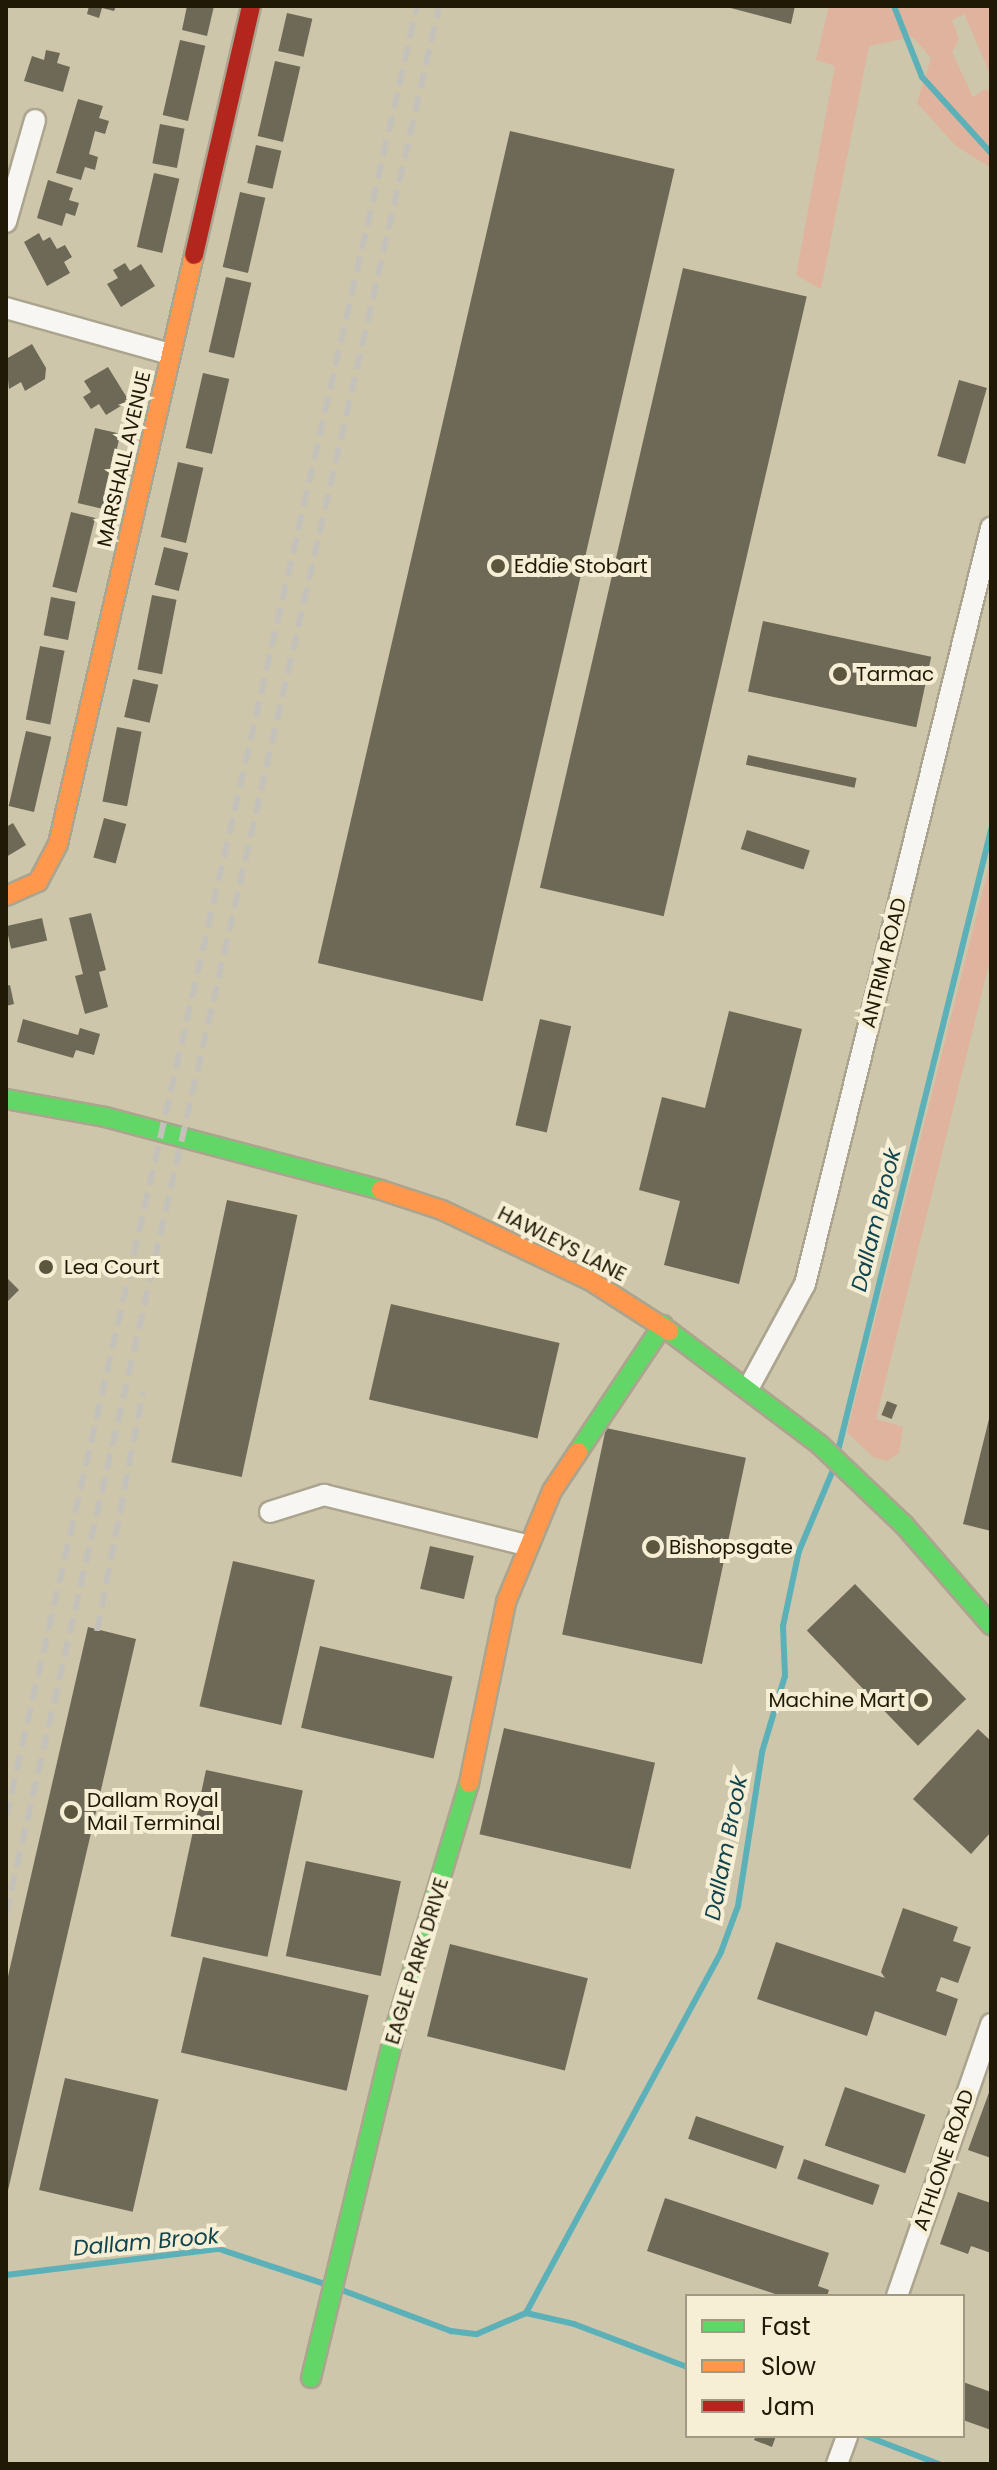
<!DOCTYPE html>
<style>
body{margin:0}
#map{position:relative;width:997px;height:2470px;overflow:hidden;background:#cec6aa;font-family:Poppins,sans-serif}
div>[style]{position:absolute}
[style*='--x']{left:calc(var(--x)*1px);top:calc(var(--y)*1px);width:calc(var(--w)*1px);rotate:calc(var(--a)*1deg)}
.green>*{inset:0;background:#dfb39d}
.stream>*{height:6px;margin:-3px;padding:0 3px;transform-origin:3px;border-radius:3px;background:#5cb1b9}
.building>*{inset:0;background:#6e6856;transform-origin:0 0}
.roads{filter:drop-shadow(2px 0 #aba48e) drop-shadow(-2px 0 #aba48e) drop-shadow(0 2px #aba48e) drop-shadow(0 -2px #aba48e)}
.street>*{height:20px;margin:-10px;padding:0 10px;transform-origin:10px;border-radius:10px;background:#f8f6f2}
.fast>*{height:18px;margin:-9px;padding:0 9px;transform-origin:9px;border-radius:9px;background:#63d668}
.slow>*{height:18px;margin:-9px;padding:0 9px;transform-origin:9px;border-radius:9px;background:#ff974d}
.jam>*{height:18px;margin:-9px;padding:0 9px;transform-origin:9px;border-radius:9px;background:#b3261e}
.rail>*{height:6px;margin-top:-3px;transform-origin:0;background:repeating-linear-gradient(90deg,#c3c1b9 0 16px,transparent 0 24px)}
.dots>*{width:22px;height:22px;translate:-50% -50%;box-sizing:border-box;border:4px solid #f6efd6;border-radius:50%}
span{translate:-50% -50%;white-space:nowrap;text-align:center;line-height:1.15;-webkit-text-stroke:8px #f6efd6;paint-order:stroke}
.street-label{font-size:20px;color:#1f1906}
.poi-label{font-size:20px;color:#1f1906}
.left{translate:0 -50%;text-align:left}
.right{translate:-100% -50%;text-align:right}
.water-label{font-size:22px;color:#10444f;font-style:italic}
.frame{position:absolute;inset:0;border:8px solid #1f1906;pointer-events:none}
.legend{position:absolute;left:685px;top:2294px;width:280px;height:144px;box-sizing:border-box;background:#f6efd6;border:2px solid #a09983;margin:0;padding:10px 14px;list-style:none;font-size:24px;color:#1f1906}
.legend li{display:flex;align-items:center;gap:16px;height:40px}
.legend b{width:40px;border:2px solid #a09983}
</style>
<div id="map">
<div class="green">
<i style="clip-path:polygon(829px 6px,991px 6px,991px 76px,964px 14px,952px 20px,959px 39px,952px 52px,973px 97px,985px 89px,991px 93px,991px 168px,956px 146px,917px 103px,931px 58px,913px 37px,869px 46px,821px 289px,796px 275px,835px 66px,816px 60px)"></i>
<i style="clip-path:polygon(991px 858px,991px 956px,876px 1419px,903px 1427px,899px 1453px,887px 1461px,873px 1457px,847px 1432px)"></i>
</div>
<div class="stream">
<i style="--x:894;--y:6;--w:76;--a:68.5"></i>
<i style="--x:922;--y:77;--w:103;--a:47.8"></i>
<i style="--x:838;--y:1451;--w:640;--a:-76.16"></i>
<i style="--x:6;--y:2275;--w:215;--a:-7"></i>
<i style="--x:219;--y:2249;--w:112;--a:18.3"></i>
<i style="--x:339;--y:2289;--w:120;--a:20.6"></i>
<i style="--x:451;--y:2331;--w:26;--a:7"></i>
<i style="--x:477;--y:2334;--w:53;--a:-23.2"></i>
<i style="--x:526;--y:2313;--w:410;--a:-61.6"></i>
<i style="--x:721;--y:1952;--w:49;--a:-69.7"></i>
<i style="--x:738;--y:1906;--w:156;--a:-81.1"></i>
<i style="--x:762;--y:1752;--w:79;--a:-73.2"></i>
<i style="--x:785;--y:1676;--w:50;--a:-92.3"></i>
<i style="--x:783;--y:1626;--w:77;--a:-78"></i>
<i style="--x:799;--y:1551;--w:88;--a:-67.2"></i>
<i style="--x:526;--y:2313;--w:49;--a:12.9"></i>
<i style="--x:574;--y:2324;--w:121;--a:20.8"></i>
<i style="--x:866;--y:2436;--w:78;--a:21"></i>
</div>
<div class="building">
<i style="clip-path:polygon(89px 6px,116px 6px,114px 11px,102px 8px,99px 18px,87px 14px)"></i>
<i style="clip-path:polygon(187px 6px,214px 6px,207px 36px,182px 30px)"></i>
<i style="clip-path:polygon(723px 6px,795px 6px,791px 24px)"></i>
<i style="left:287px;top:13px;width:26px;height:39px;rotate:13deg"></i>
<i style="left:180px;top:40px;width:26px;height:77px;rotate:13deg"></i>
<i style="clip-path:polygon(46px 50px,60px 53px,57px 63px,70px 67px,63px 92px,24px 81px,32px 56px,44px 60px)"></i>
<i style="left:275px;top:61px;width:26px;height:77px;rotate:13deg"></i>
<i style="clip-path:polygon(78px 99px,103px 106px,99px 118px,109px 121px,105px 134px,95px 131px,89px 154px,98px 157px,95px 170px,85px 167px,81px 180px,56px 173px)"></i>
<i style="left:160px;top:124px;width:25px;height:40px;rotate:11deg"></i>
<i style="left:510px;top:131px;width:169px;height:854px;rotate:13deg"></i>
<i style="left:256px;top:145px;width:26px;height:39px;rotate:13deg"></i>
<i style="left:154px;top:173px;width:26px;height:76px;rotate:13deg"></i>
<i style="clip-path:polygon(48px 180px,73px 188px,69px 200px,79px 203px,75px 216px,66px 213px,62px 226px,37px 218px)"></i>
<i style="left:240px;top:192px;width:26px;height:77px;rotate:13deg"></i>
<i style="clip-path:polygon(39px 233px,43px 241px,50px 237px,57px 249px,65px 245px,72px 257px,64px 262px,70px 273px,47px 286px,24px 242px)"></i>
<i style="clip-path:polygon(125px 263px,130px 271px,141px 264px,155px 286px,121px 307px,107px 284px,118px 278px,113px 270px)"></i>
<i style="left:683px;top:268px;width:127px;height:636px;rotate:13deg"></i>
<i style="left:226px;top:277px;width:26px;height:77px;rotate:13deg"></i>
<i style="clip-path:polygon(32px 344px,46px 368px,45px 379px,25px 391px,21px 382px,9px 389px,6px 359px)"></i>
<i style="clip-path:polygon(108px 367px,129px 401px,106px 415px,99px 404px,91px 409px,83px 397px,91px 392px,84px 381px)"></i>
<i style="left:203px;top:373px;width:27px;height:77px;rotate:13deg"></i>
<i style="left:959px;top:380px;width:29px;height:79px;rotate:16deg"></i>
<i style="left:95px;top:428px;width:26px;height:77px;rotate:13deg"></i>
<i style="left:178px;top:462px;width:26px;height:77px;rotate:13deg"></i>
<i style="left:71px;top:512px;width:25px;height:77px;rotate:14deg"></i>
<i style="left:164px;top:547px;width:25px;height:39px;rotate:14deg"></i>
<i style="left:152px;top:595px;width:25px;height:76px;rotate:11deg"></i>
<i style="left:51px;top:597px;width:25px;height:39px;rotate:11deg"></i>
<i style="left:763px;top:621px;width:172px;height:72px;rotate:12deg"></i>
<i style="left:40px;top:646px;width:25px;height:75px;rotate:11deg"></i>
<i style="left:133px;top:679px;width:26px;height:39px;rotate:13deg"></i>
<i style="left:117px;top:727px;width:25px;height:76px;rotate:11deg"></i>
<i style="left:26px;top:731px;width:26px;height:77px;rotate:13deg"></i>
<i style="left:748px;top:755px;width:111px;height:10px;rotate:12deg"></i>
<i style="left:104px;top:818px;width:23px;height:41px;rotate:15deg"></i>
<i style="clip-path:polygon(13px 823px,26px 845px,6px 857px,6px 827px)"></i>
<i style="left:747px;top:830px;width:66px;height:20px;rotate:18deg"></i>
<i style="clip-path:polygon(91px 913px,106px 970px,99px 972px,108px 1007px,85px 1014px,75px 976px,83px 974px,69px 918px)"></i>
<i style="left:42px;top:918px;width:23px;height:37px;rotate:77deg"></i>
<i style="clip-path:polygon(10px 985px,14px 1004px,6px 1006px,6px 986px)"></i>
<i style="clip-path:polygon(729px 1011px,802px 1029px,739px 1284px,664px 1265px,680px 1201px,639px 1190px,662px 1097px,705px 1108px)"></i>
<i style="clip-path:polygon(23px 1019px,78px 1035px,80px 1028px,100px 1034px,94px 1055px,76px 1050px,73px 1058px,17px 1042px)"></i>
<i style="left:540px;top:1019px;width:32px;height:109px;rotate:13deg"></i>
<i style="left:227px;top:1200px;width:72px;height:268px;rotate:12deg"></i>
<i style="clip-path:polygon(6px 1277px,19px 1290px,6px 1303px)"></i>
<i style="left:391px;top:1304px;width:173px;height:98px;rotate:13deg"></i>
<i style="left:887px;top:1401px;width:11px;height:15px;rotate:22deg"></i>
<i style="clip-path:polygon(990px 1415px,991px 1415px,991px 1531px,963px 1524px)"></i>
<i style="left:606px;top:1428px;width:143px;height:211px;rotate:12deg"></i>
<i style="left:430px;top:1546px;width:45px;height:44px;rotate:13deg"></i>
<i style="left:233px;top:1561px;width:84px;height:149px;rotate:13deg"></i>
<i style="left:855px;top:1584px;width:160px;height:67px;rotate:46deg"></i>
<i style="clip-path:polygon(88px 1627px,136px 1639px,6px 2199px,6px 1985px)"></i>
<i style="left:320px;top:1646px;width:136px;height:84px;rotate:13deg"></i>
<i style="left:504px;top:1728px;width:155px;height:109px;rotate:13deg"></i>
<i style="clip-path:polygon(978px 1729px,991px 1741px,991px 1832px,971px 1854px,913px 1799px)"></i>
<i style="left:206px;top:1770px;width:99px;height:170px;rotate:12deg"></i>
<i style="left:306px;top:1861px;width:97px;height:97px;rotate:12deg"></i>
<i style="clip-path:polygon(903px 1908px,958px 1927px,953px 1941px,971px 1947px,958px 1983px,941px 1977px,936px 1991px,958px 1999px,946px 2036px,875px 2011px,867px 2036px,757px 1999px,776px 1942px,885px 1978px,881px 1972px)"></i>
<i style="left:450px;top:1944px;width:142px;height:95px;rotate:14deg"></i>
<i style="left:203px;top:1957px;width:170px;height:98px;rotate:13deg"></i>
<i style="left:65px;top:2078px;width:96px;height:115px;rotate:13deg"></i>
<i style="left:845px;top:2087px;width:85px;height:62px;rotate:19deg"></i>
<i style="clip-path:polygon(991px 2087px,991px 2158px,968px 2150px)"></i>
<i style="left:696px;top:2116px;width:93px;height:24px;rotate:19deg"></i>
<i style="left:804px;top:2159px;width:80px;height:21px;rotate:19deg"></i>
<i style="clip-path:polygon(958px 2192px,991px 2203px,991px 2253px,971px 2246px,968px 2254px,940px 2244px)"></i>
<i style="clip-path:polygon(665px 2198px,829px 2253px,818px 2286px,829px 2290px,827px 2296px,781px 2296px,647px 2251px)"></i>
<i style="clip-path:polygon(963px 2382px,991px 2392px,991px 2430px,963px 2420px)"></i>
<i style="clip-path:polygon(756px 2436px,776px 2436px,772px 2447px,754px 2440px)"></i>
</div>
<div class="roads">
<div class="street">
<i style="--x:6;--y:222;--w:106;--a:-74.1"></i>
<i style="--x:6;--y:308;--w:170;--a:15.7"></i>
<i style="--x:749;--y:1387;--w:117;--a:-61.5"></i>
<i style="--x:805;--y:1284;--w:779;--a:-76.18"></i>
<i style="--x:270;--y:1512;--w:57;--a:-17.5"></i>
<i style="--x:324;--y:1495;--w:208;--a:13.9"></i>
<i style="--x:897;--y:2296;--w:288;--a:-70.9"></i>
<i style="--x:837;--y:2464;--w:30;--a:-70"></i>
</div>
<div class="fast">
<i style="--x:6;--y:1099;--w:101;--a:10.3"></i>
<i style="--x:105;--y:1117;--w:285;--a:14.8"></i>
<i style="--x:669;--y:1331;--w:188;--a:37"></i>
<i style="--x:819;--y:1444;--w:117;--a:43.6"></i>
<i style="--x:904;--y:1525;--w:133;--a:49"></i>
<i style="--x:578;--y:1452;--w:153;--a:-56.2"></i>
<i style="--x:311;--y:2378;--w:365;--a:-76.4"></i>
<i style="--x:397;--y:2023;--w:251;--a:-73.3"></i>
</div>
<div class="slow">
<i style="--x:6;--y:896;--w:35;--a:-24"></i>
<i style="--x:38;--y:882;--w:43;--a:-62.2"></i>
<i style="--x:58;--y:844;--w:604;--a:-77"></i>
<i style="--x:381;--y:1190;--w:64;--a:18.2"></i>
<i style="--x:442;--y:1210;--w:165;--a:25.5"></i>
<i style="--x:591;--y:1281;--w:93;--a:32.7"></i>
<i style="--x:469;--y:1783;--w:185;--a:-78.4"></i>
<i style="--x:506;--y:1602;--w:120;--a:-67.5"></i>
<i style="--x:552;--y:1491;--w:47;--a:-56.3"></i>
</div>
<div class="jam">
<i style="--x:194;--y:255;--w:255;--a:-77.1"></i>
</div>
</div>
<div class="rail">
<i style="--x:97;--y:1631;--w:243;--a:-79.1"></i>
<i style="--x:6;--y:1817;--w:1857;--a:-77.21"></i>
<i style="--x:6;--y:1914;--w:1957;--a:-77.21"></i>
</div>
<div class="dots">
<i style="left:498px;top:566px;background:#5c563f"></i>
<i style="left:840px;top:674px;background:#5c563f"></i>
<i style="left:46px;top:1267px;background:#5c563f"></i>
<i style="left:653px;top:1547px;background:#5c563f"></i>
<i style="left:921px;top:1700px;background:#5c563f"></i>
<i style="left:71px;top:1812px;background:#5c563f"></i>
</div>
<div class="street-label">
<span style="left:124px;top:459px;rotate:-77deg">MARSHALL AVENUE</span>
<span style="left:884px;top:963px;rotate:-76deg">ANTRIM ROAD</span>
<span style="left:562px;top:1244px;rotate:27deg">HAWLEYS LANE</span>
<span style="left:417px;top:1961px;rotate:-73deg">EAGLE PARK DRIVE</span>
<span style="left:944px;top:2160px;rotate:-71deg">ATHLONE ROAD</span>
</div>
<div class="poi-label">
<span class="left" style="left:514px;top:566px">Eddie Stobart</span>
<span class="left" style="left:856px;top:674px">Tarmac</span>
<span class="left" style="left:64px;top:1267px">Lea Court</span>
<span class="left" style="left:669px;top:1547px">Bishopsgate</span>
<span class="right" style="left:905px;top:1700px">Machine Mart</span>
<span class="left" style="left:87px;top:1812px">Dallam Royal<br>Mail Terminal</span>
</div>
<div class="water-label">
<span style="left:876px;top:1220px;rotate:-76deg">Dallam Brook</span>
<span style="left:726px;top:1848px;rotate:-79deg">Dallam Brook</span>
<span style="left:146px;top:2242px;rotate:-5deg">Dallam Brook</span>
</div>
<div class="frame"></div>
<ul class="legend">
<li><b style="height:10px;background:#63d668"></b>Fast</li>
<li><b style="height:10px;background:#ff974d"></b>Slow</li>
<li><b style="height:10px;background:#b3261e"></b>Jam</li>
</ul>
</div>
